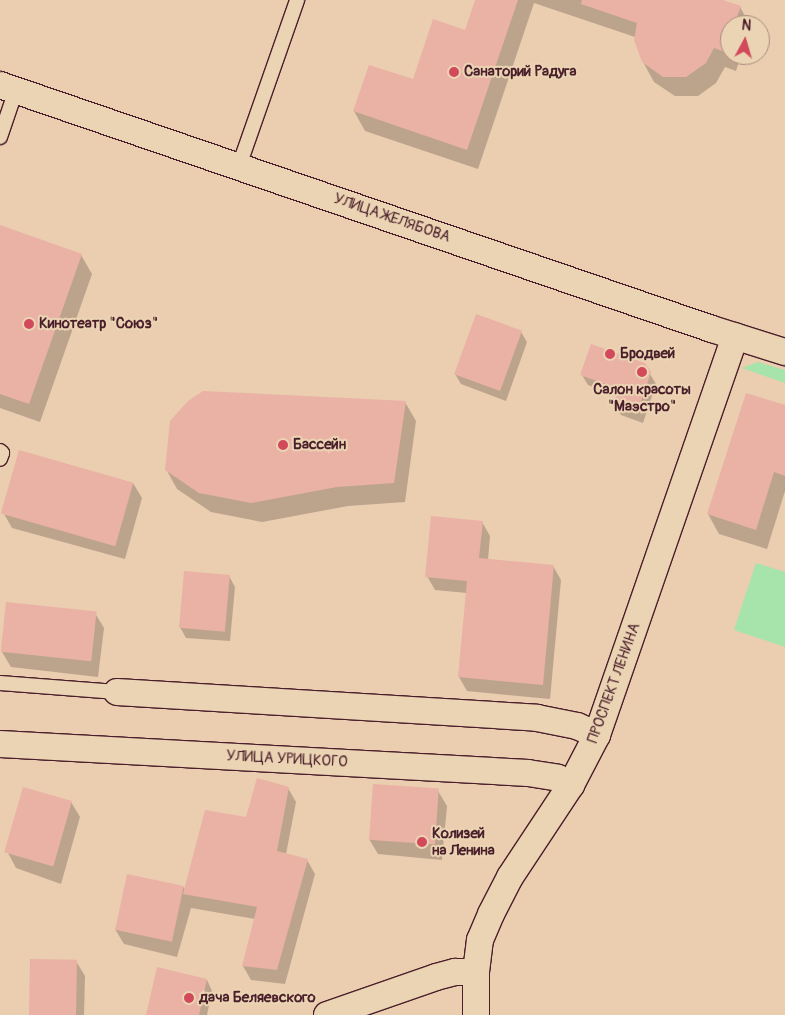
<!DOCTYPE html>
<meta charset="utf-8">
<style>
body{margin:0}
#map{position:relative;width:785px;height:1015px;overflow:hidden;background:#ebcdb0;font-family:Pangolin,sans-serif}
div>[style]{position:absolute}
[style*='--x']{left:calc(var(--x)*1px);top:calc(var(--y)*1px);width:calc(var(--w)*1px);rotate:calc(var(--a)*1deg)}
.green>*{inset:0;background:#a6e4ac}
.shadow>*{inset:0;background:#0003}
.building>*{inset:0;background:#eab1a5;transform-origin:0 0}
.roads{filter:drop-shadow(1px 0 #4a1f2b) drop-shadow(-1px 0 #4a1f2b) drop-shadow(0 1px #4a1f2b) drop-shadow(0 -1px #4a1f2b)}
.lane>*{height:14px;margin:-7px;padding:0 7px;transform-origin:7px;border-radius:7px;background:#ebd4b3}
.street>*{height:26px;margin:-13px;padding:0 13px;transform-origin:13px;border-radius:13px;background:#ebd4b3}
.dots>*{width:14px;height:14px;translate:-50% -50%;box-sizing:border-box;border:2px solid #ebd4b3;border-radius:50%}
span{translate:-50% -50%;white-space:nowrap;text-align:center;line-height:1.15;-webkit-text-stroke:4px #ebd4b3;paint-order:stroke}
.poi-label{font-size:15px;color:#4a1f2b;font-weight:700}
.left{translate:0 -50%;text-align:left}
.street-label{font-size:15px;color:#4a1f2b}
.north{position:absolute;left:720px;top:15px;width:50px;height:50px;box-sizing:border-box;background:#ebd4b3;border:1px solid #ab8c7d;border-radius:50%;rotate:6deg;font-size:14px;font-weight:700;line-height:20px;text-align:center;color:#4a1f2b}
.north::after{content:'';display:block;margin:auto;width:18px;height:22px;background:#d1495b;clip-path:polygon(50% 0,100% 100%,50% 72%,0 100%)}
</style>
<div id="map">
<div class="green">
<i style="clip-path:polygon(758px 362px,785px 370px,785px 383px,742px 368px)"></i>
<i style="clip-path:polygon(756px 563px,785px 572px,785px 647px,734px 630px)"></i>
</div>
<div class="shadow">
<i style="clip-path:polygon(476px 0,719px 0,740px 7px,750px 25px,730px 25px,730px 55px,741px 55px,736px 71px,725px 67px,716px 83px,698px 96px,675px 96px,654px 82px,643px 62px,635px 37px,534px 3px,478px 169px,365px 131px,354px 111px,413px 81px,466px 32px)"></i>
<i style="clip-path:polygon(0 226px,81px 255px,92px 274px,40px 422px,0 408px)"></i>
<i style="clip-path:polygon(521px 332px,527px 342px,506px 401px,461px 384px,455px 374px)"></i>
<i style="clip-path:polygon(644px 364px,656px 384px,643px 423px,621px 415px,615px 405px,618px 396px,588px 385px,582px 375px)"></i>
<i style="clip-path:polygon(405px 402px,416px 421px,405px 502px,348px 506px,262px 522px,211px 512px,177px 489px,166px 469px)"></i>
<i style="clip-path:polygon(785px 407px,785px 491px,767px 549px,719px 534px,708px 514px)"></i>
<i style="clip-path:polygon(133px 483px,142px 498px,125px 559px,12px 528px,3px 512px)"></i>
<i style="clip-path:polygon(482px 522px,490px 536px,488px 560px,553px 566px,561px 580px,550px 699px,467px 691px,459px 677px,467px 593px,435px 590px,427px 576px)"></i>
<i style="clip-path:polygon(229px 576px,235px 587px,230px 641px,186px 638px,180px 627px)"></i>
<i style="clip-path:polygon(95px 613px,104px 628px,98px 677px,11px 667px,2px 652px)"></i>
<i style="clip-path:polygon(288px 788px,296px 802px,286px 854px,307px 860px,315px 874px,285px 984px,251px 980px,243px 966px,255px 919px,191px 908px,177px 957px,124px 944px,115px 929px,184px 887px,185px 890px,247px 818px)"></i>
<i style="clip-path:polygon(438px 791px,447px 806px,442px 860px,378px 854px,369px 839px)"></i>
<i style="clip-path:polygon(71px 802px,80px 817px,61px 884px,16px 868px,8px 853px)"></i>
<i style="clip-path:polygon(76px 961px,85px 976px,84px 1015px,31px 1015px)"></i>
<i style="clip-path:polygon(207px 980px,212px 991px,207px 1015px,147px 1015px)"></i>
</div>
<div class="building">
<i style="clip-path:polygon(475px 0,518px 0,467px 150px,353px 111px,369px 65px,413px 79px,433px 19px,465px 30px)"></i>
<i style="clip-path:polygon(582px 0,723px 0,741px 6px,734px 25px,730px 25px,730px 38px,725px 52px,714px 48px,706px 63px,686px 77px,663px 77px,642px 62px,634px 40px,637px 23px,581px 4px)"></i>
<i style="clip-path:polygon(0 225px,82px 254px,29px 404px,0 394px)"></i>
<i style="left:476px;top:314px;width:49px;height:64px;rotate:20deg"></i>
<i style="clip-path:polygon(591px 344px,645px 363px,651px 372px,637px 414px,613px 405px,619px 389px,580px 375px)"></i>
<i style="clip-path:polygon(203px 391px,406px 401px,394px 483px,337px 487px,251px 503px,199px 493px,165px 470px,170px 421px,188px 401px)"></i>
<i style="clip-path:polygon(746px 393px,785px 405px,785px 476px,774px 472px,756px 530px,707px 514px)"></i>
<i style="left:19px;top:450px;width:119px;height:66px;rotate:16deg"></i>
<i style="clip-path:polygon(431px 516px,483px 521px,479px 558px,554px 565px,543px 685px,458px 677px,467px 581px,425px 577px)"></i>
<i style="left:184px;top:571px;width:46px;height:57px;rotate:5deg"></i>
<i style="left:6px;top:602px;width:91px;height:50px;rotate:6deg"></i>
<i style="clip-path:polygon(257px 778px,289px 787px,277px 851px,308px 859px,277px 970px,242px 966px,257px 907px,183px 894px,205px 810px,246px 817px)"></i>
<i style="left:373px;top:784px;width:66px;height:56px;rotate:4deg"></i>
<i style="left:23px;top:787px;width:51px;height:68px;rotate:16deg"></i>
<i style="left:127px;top:874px;width:58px;height:57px;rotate:12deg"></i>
<i style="left:30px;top:959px;width:47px;height:56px;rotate:1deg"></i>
<i style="clip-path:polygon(157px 967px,207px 979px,199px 1015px,146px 1015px)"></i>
</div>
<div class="roads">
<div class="lane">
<i style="--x:0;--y:137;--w:50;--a:-71.2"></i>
<i style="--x:239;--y:166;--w:176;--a:-70.7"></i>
<i style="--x:0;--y:451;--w:3;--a:45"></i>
<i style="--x:2;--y:453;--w:6;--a:108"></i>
<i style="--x:0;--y:683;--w:117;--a:4.4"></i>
</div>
<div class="street">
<i style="--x:0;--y:85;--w:753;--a:18.92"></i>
<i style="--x:712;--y:329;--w:77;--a:17.5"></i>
<i style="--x:117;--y:692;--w:421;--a:3.5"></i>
<i style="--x:537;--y:718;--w:41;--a:11.3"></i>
<i style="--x:577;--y:726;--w:22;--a:24"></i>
<i style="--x:0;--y:744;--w:529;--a:3.14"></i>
<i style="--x:528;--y:773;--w:30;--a:9"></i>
<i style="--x:558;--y:778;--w:15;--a:28"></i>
<i style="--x:327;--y:1015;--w:115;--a:-19.2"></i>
<i style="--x:436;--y:977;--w:20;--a:-15"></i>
<i style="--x:455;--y:972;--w:21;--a:0"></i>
<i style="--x:476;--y:1015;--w:43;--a:-90"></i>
<i style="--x:476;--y:972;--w:32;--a:-83"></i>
<i style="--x:480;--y:940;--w:28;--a:-67"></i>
<i style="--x:491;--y:914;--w:42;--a:-62.8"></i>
<i style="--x:510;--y:877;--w:110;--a:-56.5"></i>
<i style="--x:571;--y:785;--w:56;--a:-62.5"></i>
<i style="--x:597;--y:735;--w:422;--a:-70.9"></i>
</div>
</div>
<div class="dots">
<i style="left:454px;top:72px;background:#d1495b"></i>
<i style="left:29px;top:324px;background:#d1495b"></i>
<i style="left:610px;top:354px;background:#d1495b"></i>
<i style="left:642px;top:372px;background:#d1495b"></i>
<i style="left:283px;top:445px;background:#d1495b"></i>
<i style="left:422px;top:842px;background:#d1495b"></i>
<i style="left:189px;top:998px;background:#d1495b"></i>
</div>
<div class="poi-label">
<span class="left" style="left:464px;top:72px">Cанаторий Радуга</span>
<span class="left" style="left:39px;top:324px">Кинотеатр "Союз"</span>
<span class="left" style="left:620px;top:354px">Бродвей</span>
<span style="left:642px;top:398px">Салон красоты<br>"Маэстро"</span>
<span class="left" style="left:293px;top:445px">Бассейн</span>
<span class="left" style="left:432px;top:842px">Колизей<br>на Ленина</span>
<span class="left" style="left:199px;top:998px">дача Беляевского</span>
</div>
<div class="street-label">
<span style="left:392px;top:218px;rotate:19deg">УЛИЦА ЖЕЛЯБОВА</span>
<span style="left:614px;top:683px;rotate:-70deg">ПРОСПЕКТ ЛЕНИНА</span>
<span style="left:287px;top:759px;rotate:3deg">УЛИЦА УРИЦКОГО</span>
</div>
<div class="north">N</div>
</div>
